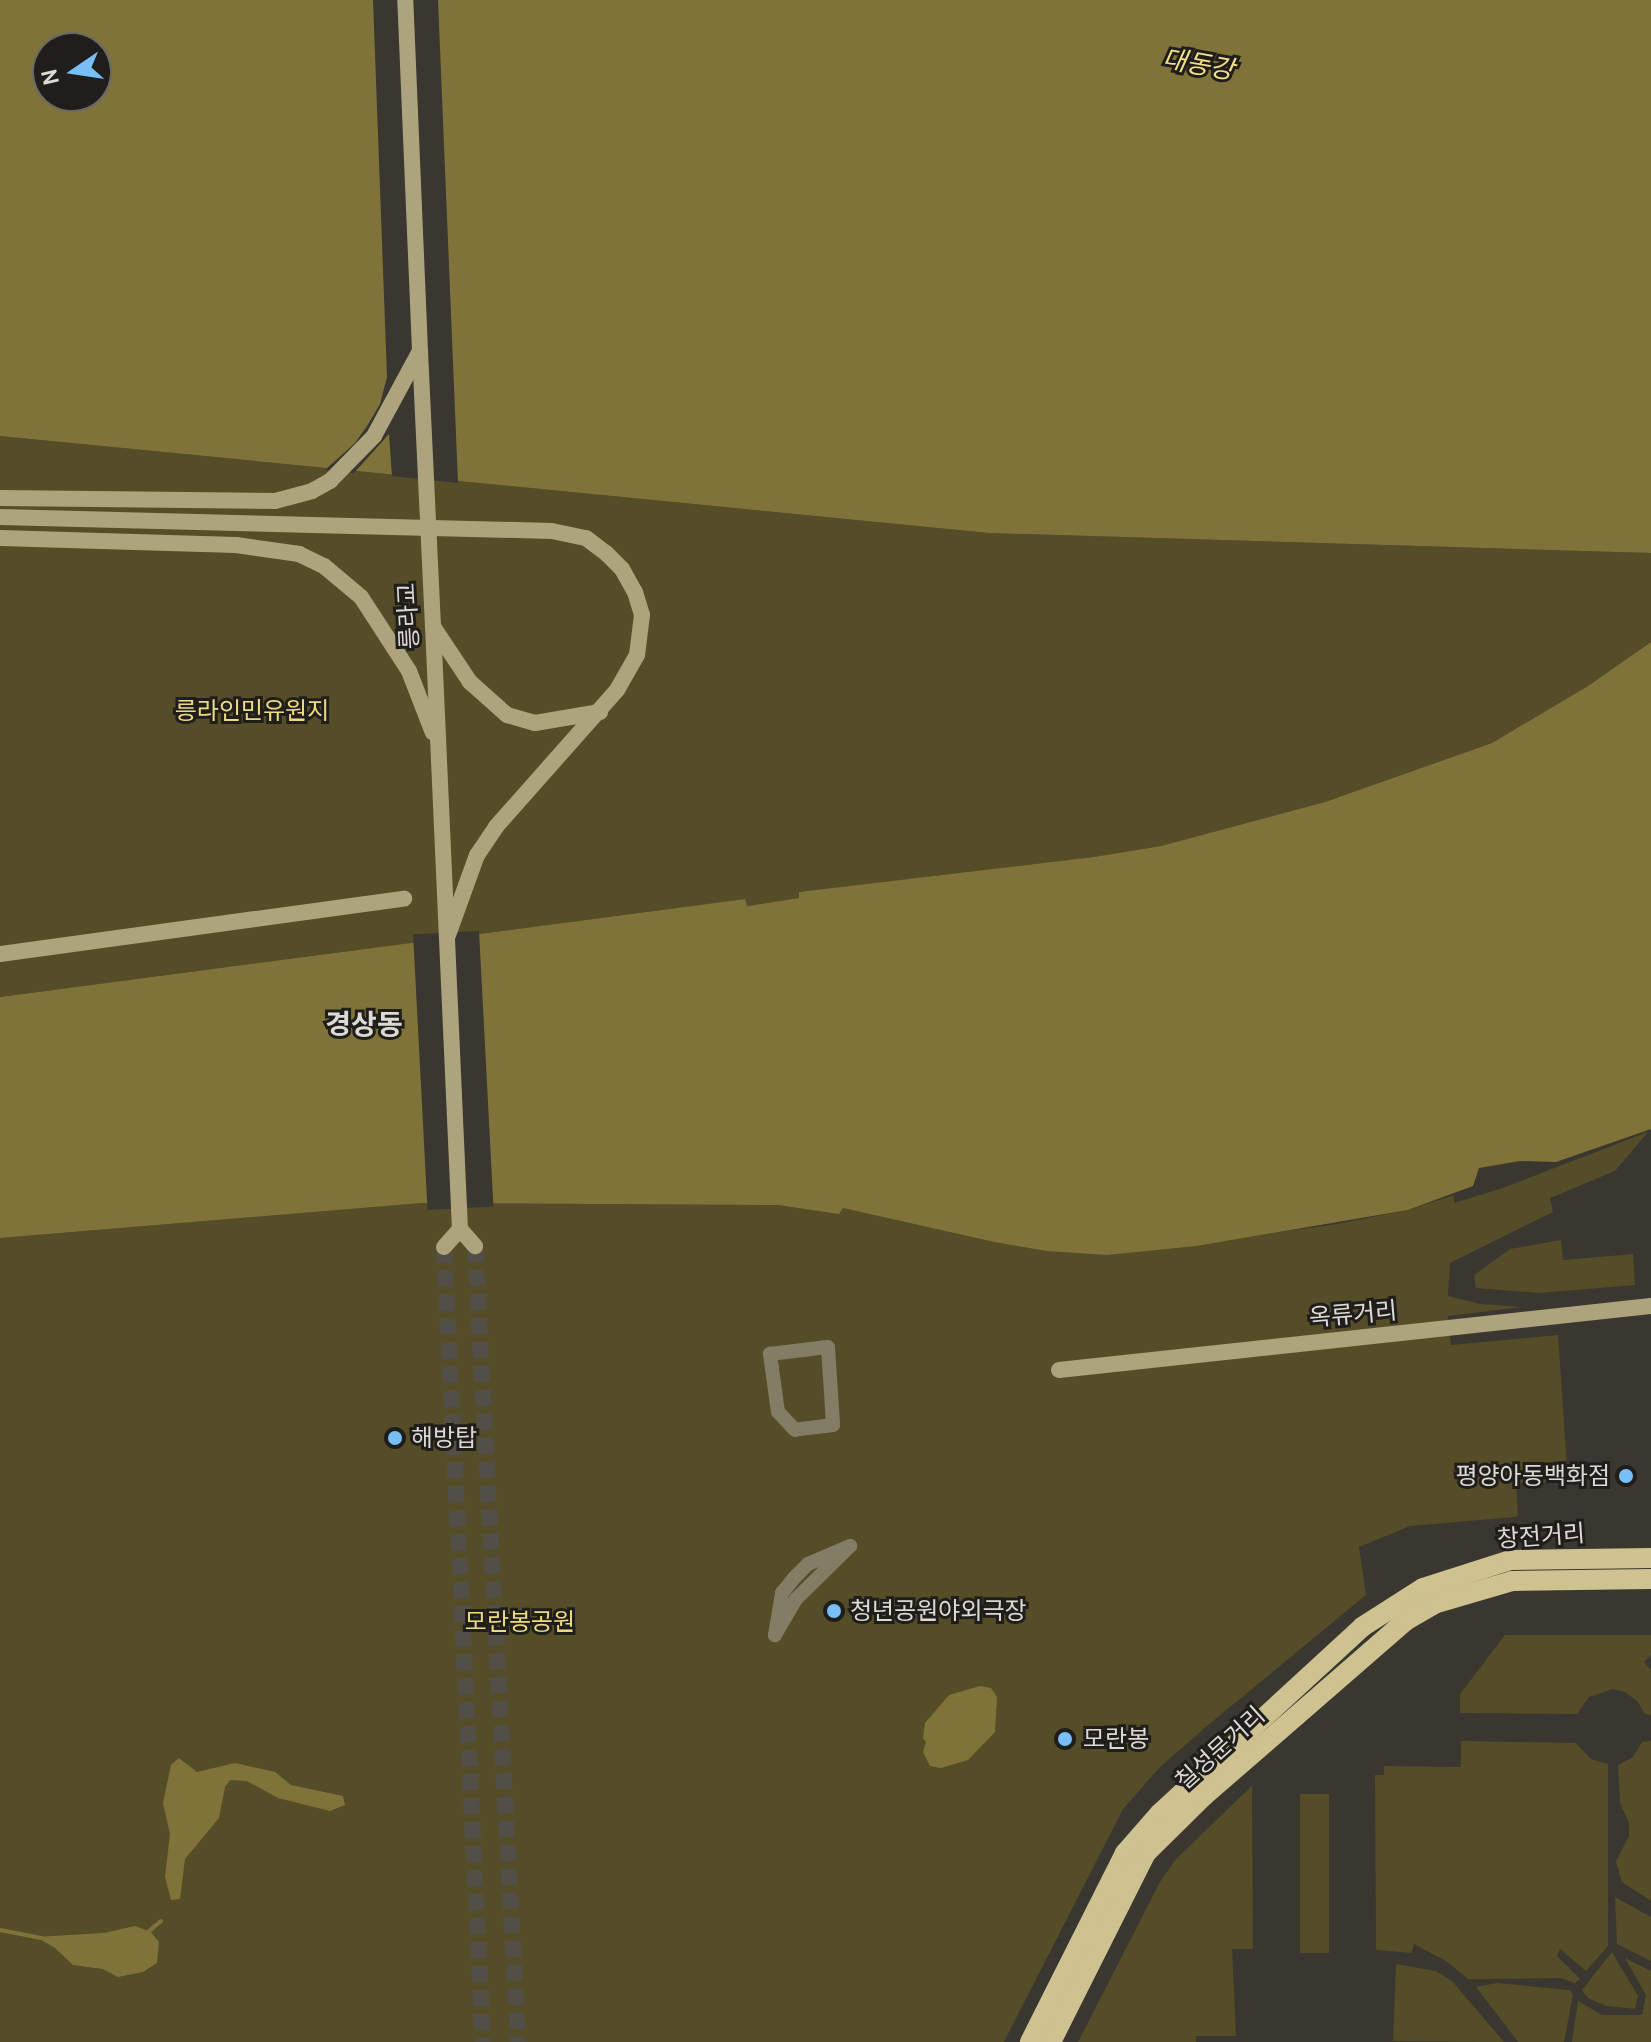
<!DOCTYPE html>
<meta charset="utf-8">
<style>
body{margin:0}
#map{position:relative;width:1651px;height:2042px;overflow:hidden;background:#39372f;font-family:Cabin,"Noto Sans KR",sans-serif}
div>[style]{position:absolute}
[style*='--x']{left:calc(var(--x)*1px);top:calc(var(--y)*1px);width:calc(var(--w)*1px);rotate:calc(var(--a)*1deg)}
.green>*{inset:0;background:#554d27;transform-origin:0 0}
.water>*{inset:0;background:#807339}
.pier>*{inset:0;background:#39372f;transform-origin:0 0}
.stream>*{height:4px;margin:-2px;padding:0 2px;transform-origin:2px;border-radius:2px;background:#807339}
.secondary-tunnel>*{height:16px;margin-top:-8px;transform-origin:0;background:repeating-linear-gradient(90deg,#514f48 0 16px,transparent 0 24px)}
.street>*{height:14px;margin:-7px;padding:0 7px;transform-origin:7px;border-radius:7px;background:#837d65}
.secondary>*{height:16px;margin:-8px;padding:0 8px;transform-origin:8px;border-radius:8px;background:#ada47e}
.primary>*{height:20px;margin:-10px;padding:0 10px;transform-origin:10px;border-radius:10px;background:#cec290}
.secondary-bridge>*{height:16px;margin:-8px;padding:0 8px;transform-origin:8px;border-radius:8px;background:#ada47e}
.dots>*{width:22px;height:22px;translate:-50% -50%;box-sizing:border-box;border:4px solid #1f1e1b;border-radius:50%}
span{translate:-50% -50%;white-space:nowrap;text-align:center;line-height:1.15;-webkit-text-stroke:6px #1f1e1b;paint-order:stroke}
.street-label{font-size:24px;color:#dbdad5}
.park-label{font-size:24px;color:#eeda83}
.poi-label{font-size:24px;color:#dbdad5}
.left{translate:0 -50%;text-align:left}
.right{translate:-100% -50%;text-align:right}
.water-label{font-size:26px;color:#f4e08a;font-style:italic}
.quarter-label{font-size:28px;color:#dbdad5;font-weight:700}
.north{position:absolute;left:32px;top:32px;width:80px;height:80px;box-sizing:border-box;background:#1f1e1b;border:2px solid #6a6965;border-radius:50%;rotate:257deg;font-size:22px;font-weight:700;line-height:32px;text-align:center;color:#dbdad5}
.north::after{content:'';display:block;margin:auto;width:28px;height:36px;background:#78bff7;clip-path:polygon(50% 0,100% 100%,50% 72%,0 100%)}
</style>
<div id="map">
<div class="green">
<i style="clip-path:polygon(0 436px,989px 533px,1651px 553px,1651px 642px,1588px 686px,1492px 743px,1325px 802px,1161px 846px,1095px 857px,800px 892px,800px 898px,746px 906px,745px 899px,0 997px)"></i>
<i style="clip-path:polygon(1648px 1132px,1615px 1171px,1550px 1198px,1553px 1212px,1450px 1263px,1448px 1296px,1480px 1304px,1522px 1307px,1448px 1316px,1451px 1345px,1558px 1335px,1568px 1482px,1516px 1483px,1518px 1515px,1515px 1517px,1410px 1526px,1359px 1547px,1366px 1595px,1207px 1726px,1159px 1768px,1123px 1809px,1004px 2042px,0 2042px,0 1238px,422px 1203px,778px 1205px,839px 1213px,843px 1208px,994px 1242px,1107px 1255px,1331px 1225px,1408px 1210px,1454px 1195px,1454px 1203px,1500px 1189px)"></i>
<i style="clip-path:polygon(1561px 1240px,1563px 1260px,1633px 1254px,1635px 1285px,1539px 1293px,1476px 1288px,1474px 1275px,1510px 1249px)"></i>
<i style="clip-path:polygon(1505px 1635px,1651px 1635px,1651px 1655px,1644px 1662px,1651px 1670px,1651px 1715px,1645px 1714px,1638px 1702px,1625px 1692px,1613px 1689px,1589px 1697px,1577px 1714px,1460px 1713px,1460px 1694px)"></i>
<i style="clip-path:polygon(1461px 1741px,1576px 1743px,1591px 1759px,1608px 1764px,1608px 1946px,1586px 1971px,1560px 1949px,1557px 1956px,1580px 1979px,1575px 1983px,1561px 1978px,1468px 1979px,1446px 1961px,1414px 1944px,1412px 1953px,1376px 1950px,1375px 1775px,1384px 1775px,1384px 1766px,1461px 1767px)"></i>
<i style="clip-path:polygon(1651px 1741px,1651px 1901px,1622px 1882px,1616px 1861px,1629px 1836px,1629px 1823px,1620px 1803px,1618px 1765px,1633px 1757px,1642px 1742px)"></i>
<i style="clip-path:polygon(1252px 1786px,1253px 1949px,1232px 1949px,1236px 2036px,1196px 2036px,1196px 2042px,1078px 2042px,1160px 1882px,1176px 1859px)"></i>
<i style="left:1329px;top:1794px;width:159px;height:29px;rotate:90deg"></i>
<i style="clip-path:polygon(1615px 1897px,1651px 1917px,1651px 1961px,1617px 1944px)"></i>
<i style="clip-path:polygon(1612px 1952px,1638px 1996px,1635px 2009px,1606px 2006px,1588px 1998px,1582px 1990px)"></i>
<i style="clip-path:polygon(1625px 1958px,1651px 1971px,1651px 2042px,1572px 2042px,1578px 2001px,1602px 2015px,1642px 2015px,1646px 1995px)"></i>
<i style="clip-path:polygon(1396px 1964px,1436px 1971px,1452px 1981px,1504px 2042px,1393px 2041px)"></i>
<i style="clip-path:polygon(1497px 1983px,1569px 1990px,1573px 1994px,1564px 2042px,1518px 2042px,1476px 1987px)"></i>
</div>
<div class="water">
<i style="clip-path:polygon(evenodd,0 0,1651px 0,1651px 553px,989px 533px,0 436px,0 0,48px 48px,96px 48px,96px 96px,48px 96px,48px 48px)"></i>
<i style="clip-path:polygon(1651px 642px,1651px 1129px,1556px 1162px,1520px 1161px,1479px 1168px,1473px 1186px,1408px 1210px,1196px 1246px,1107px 1255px,1047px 1251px,994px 1242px,843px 1208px,839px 1214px,778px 1205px,422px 1203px,0 1238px,0 997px,745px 899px,747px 906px,799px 898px,799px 892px,1094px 857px,1161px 846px,1325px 802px,1492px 743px,1588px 686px)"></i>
<i style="clip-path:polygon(980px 1686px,991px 1688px,997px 1697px,995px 1732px,968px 1760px,941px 1768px,930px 1766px,923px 1752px,926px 1742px,923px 1738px,925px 1723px,949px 1695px)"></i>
<i style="clip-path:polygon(179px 1758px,197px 1772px,235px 1763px,275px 1772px,291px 1785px,343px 1796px,345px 1805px,330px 1811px,278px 1798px,247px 1781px,230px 1780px,225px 1787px,219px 1818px,185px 1859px,180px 1899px,171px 1900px,165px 1877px,170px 1834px,163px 1803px,171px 1765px)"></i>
<i style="clip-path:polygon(135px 1926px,151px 1932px,159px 1942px,157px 1963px,143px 1972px,118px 1977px,103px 1969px,73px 1965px,55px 1948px,36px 1937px,104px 1933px)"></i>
</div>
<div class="pier">
<i style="clip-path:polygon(373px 0,438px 0,458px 483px,392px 476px,389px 434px,354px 473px,325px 470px,355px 443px,367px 426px,380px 404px,387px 377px)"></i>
<i style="left:479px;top:931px;width:276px;height:66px;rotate:87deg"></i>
</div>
<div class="stream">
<i style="--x:0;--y:1930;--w:42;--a:11"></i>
<i style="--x:148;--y:1932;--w:17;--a:-40"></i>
</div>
<div class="secondary-tunnel">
<i style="--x:475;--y:1246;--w:797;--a:86.91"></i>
<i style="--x:444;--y:1247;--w:796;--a:87.19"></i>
</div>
<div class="street">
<i style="--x:828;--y:1347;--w:78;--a:86.3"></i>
<i style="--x:833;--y:1425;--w:38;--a:173"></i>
<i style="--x:795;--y:1430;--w:25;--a:-133"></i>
<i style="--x:778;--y:1412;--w:59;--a:-97.9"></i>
<i style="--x:770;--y:1354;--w:58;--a:-6.9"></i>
<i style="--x:850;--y:1546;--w:76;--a:135.5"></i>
<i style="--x:796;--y:1599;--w:42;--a:120.3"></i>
<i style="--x:775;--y:1635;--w:43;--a:-80.5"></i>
<i style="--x:782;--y:1593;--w:19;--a:-51"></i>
<i style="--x:794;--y:1578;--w:20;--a:-45"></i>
<i style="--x:808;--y:1564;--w:46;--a:-23.2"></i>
</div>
<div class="secondary">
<i style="--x:0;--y:498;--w:275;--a:0.6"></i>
<i style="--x:275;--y:501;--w:38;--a:-15"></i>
<i style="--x:312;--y:491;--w:21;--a:-29"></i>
<i style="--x:330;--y:481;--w:63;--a:-45.6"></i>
<i style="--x:374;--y:436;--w:97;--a:-61.6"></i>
<i style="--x:420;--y:351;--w:351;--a:-92.4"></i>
<i style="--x:0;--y:517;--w:552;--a:1.45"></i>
<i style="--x:552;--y:531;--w:35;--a:12"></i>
<i style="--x:586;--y:538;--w:25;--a:37"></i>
<i style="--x:606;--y:553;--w:23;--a:45"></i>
<i style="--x:622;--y:569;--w:26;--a:61"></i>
<i style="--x:635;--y:592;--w:24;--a:73"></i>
<i style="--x:642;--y:615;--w:40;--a:97.1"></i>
<i style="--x:637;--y:655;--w:40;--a:119.7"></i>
<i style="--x:617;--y:690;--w:183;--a:131.5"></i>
<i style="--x:496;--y:827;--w:34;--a:124"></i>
<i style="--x:477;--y:855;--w:85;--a:109.9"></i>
<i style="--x:0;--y:538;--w:236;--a:1.7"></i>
<i style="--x:236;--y:545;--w:64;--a:8.1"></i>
<i style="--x:299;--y:554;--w:28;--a:26"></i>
<i style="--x:324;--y:566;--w:48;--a:40"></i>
<i style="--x:361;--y:597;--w:88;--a:57"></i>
<i style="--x:409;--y:671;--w:66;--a:68.8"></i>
<i style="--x:433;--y:626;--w:604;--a:87.44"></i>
<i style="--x:434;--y:628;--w:65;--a:56.3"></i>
<i style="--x:470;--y:682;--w:50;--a:41.7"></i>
<i style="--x:507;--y:715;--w:29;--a:16"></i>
<i style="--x:535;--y:723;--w:66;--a:-9.6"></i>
<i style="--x:0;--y:954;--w:408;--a:-7.8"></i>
<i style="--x:460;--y:1229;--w:23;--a:49"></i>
<i style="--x:444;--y:1247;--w:24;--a:-48"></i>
<i style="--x:1059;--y:1370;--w:595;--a:-6.17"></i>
</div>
<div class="primary">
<i style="--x:1030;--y:2042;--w:212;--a:-63.3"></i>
<i style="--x:1125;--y:1853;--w:53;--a:-48.8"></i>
<i style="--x:1160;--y:1813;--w:275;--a:-42.6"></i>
<i style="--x:1362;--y:1627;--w:72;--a:-32.6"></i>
<i style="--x:1423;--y:1588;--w:91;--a:-17.8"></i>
<i style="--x:1510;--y:1560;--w:141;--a:-0.8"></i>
<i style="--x:1051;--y:2042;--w:212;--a:-63.3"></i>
<i style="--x:1146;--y:1853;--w:81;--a:-44.5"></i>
<i style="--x:1204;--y:1796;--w:267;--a:-41"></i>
<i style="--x:1405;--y:1621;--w:34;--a:-30"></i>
<i style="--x:1434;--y:1604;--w:81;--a:-16.4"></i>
<i style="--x:1512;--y:1581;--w:139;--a:-0.8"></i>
</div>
<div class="secondary-bridge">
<i style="--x:420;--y:351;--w:275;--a:87.3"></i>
</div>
<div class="dots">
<i style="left:395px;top:1438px;background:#78bff7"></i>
<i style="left:1626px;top:1476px;background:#78bff7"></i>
<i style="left:834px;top:1611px;background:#78bff7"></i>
<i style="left:1065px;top:1739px;background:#78bff7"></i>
</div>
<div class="street-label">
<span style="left:408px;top:616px;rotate:-93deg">릉라교</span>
<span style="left:1353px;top:1314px;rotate:-5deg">옥류거리</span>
<span style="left:1541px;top:1536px;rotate:-4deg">창전거리</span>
<span style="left:1220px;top:1748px;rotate:-42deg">칠성문거리</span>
</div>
<div class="park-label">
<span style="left:252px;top:711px">릉라인민유원지</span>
<span style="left:520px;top:1622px">모란봉공원</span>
</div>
<div class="poi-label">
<span class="left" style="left:411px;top:1438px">해방탑</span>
<span class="right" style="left:1610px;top:1476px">평양아동백화점</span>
<span class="left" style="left:850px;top:1611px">청년공원야외극장</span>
<span class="left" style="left:1083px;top:1739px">모란봉</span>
</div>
<div class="water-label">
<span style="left:1198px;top:65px;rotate:10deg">대동강</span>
</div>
<div class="quarter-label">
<span style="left:364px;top:1024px">경상동</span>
</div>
<div class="north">N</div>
</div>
